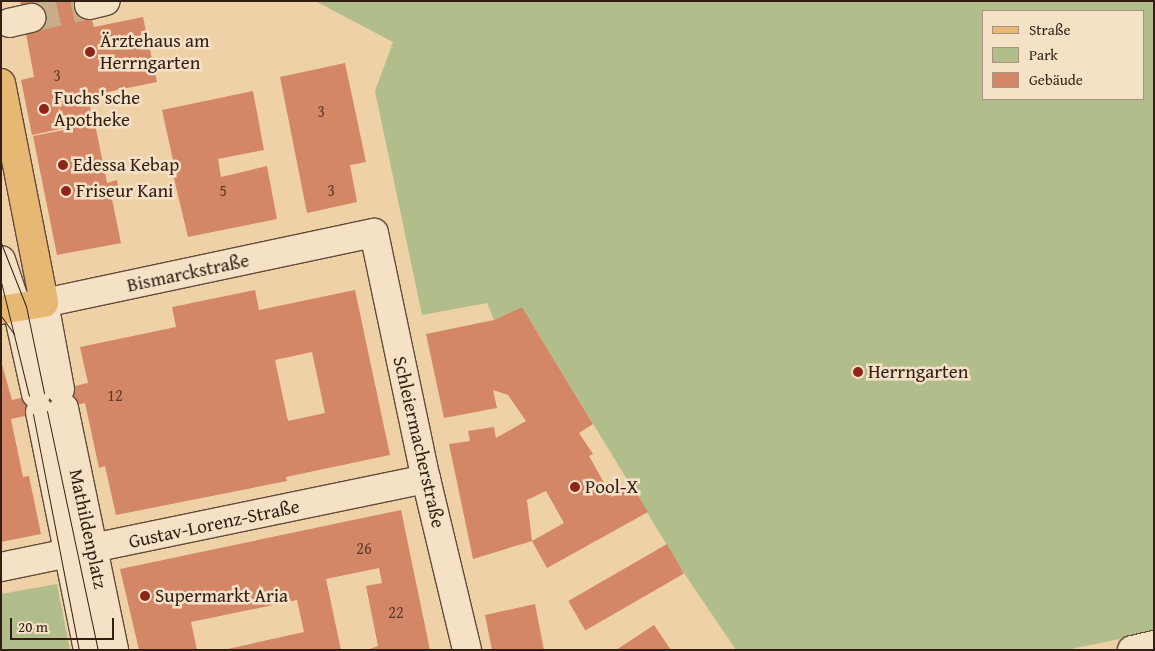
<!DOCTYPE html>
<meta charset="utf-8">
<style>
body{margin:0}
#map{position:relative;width:1155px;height:651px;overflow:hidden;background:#eed1a7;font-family:"Gentium Book Plus",serif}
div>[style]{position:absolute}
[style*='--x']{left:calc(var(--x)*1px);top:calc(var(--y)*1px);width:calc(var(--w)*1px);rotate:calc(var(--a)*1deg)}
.green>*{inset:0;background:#b2bd8c}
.building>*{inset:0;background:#d48766;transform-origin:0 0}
.minor-tunnel>*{height:28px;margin-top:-14px;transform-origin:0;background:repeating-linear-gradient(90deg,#c9ad8a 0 28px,transparent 0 42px)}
.roads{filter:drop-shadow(1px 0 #624b39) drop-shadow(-1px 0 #624b39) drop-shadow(0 1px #624b39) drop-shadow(0 -1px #624b39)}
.minor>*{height:28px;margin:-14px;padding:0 14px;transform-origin:14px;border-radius:14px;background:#f4e1c6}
.major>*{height:28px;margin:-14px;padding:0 14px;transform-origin:14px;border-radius:14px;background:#e7b874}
.tram>*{height:1px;margin:-0.5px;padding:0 0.5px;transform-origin:0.5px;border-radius:0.5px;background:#331e14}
.dots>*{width:14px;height:14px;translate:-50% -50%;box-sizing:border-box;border:2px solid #f4e1c6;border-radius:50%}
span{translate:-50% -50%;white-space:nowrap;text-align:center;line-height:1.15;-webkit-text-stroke:5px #f4e1c6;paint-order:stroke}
.number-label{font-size:16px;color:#5b3828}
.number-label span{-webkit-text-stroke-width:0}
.poi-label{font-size:19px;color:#331e14}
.left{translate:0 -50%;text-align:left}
.street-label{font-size:19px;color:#331e14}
.frame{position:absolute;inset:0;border:2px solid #331e14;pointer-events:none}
.legend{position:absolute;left:982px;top:10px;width:162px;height:90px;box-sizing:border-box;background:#f4e1c6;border:1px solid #a7937f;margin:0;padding:6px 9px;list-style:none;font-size:15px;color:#331e14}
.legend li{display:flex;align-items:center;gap:10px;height:25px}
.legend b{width:25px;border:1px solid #a7937f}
.scale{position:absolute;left:10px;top:618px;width:104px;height:22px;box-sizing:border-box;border:2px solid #331e14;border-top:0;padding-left:6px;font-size:15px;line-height:18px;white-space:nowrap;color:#331e14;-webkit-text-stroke:4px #f4e1c6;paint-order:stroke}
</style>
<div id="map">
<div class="green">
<i style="clip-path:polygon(evenodd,315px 1px,1154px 1px,1154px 632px,1066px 650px,736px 650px,684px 573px,522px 307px,494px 320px,487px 303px,422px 315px,375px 91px,393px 42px,315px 1px,984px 11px,1144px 11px,1144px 99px,984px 99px,984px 11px)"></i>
<i style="clip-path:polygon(57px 584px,70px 650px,1px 650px,1px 594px)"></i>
</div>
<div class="building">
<i style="clip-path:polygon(20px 1px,87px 1px,94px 27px,143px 17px,157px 82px,88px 96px,93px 122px,32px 135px,21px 80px,34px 77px)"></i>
<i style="clip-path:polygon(345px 63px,366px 162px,350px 165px,357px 202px,307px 213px,280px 77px)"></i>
<i style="clip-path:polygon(253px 91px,264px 150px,218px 159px,221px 177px,267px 166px,277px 219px,188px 237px,171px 166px,174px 165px,162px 110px)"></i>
<i style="clip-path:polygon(95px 124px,107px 183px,117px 180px,119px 192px,111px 194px,121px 243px,57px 255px,33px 136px)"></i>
<i style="clip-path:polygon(evenodd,255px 290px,259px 310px,355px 290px,390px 455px,286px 477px,287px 481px,116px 515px,105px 466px,99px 468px,85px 403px,11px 419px,23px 477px,29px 476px,41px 534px,1px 542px,1px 361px,12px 400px,88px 383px,80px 347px,176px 327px,172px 307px,255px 290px,312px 352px,325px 413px,288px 421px,275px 360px,312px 352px)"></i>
<i style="clip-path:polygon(522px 307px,593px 424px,579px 433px,593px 454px,589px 456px,612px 497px,632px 486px,648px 512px,547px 568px,532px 541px,564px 523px,546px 491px,527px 500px,532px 541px,473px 559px,449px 444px,470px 441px,468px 431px,494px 427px,496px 438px,526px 421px,508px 395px,493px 390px,497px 408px,444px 418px,426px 334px,494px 320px)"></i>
<i style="clip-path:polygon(401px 510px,430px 650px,367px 650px,378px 646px,366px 586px,382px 583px,379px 568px,326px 579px,341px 650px,223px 650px,304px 632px,297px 600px,191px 622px,197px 650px,139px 650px,120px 569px)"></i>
<i style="left:667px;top:544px;width:34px;height:114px;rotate:60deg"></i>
<i style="clip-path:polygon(535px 604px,544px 650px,492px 650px,485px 615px)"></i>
<i style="clip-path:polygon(654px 625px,671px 650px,616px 650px)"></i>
</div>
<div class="minor-tunnel">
<i style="--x:31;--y:18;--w:59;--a:-12.6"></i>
</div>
<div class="roads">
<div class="minor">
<i style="--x:89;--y:5;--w:17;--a:-13"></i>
<i style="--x:9;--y:23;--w:23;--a:-13"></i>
<i style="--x:1;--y:260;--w:51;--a:71.6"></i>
<i style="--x:17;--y:308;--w:88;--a:77.5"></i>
<i style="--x:60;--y:389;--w:87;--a:-100.5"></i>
<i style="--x:44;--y:303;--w:337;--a:-12"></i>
<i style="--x:374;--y:233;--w:251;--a:78.1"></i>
<i style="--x:426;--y:479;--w:176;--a:76.5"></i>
<i style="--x:64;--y:408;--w:247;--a:78.3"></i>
<i style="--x:40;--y:412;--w:243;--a:78.6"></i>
<i style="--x:1;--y:567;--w:434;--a:-11.7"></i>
<i style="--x:1132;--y:650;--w:23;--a:-13"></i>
</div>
<div class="major">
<i style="--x:1;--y:83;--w:224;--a:78.9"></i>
<i style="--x:44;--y:303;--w:44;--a:170.8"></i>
</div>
</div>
<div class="tram">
<i style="--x:1;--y:243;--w:68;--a:68.4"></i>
<i style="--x:26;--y:306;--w:89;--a:78.3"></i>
<i style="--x:1;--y:282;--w:117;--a:76.2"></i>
<i style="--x:1;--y:316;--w:22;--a:54"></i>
<i style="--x:47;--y:411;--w:244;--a:78"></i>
<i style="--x:33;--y:414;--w:240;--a:79"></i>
</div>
<div class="dots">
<i style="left:90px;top:52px;background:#8f2418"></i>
<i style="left:44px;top:109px;background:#8f2418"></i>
<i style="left:63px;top:165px;background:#8f2418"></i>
<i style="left:66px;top:191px;background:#8f2418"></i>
<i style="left:858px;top:372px;background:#8f2418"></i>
<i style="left:575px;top:487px;background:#8f2418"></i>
<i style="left:145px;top:596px;background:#8f2418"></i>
</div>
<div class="number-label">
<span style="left:57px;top:75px">3</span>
<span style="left:321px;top:111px">3</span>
<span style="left:223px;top:190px">5</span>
<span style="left:331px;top:190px">3</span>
<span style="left:115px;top:395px">12</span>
<span style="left:364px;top:548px">26</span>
<span style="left:396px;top:612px">22</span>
</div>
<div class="poi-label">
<span class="left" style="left:100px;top:52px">Ärztehaus am<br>Herrngarten</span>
<span class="left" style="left:54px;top:109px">Fuchs'sche<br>Apotheke</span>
<span class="left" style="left:73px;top:165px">Edessa Kebap</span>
<span class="left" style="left:76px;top:191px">Friseur Kani</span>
<span class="left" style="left:868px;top:372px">Herrngarten</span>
<span class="left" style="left:585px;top:487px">Pool-X</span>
<span class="left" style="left:155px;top:596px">Supermarkt Aria</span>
</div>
<div class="street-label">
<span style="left:188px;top:273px;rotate:-12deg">Bismarckstraße</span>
<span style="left:419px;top:442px;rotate:77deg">Schleiermacherstraße</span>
<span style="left:214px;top:524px;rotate:-12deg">Gustav-Lorenz-Straße</span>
<span style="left:88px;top:529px;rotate:78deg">Mathildenplatz</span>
</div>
<div class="frame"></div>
<ul class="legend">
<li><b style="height:6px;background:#e7b874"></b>Straße</li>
<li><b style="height:14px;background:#b2bd8c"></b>Park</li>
<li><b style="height:14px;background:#d48766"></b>Gebäude</li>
</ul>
<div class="scale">20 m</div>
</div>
